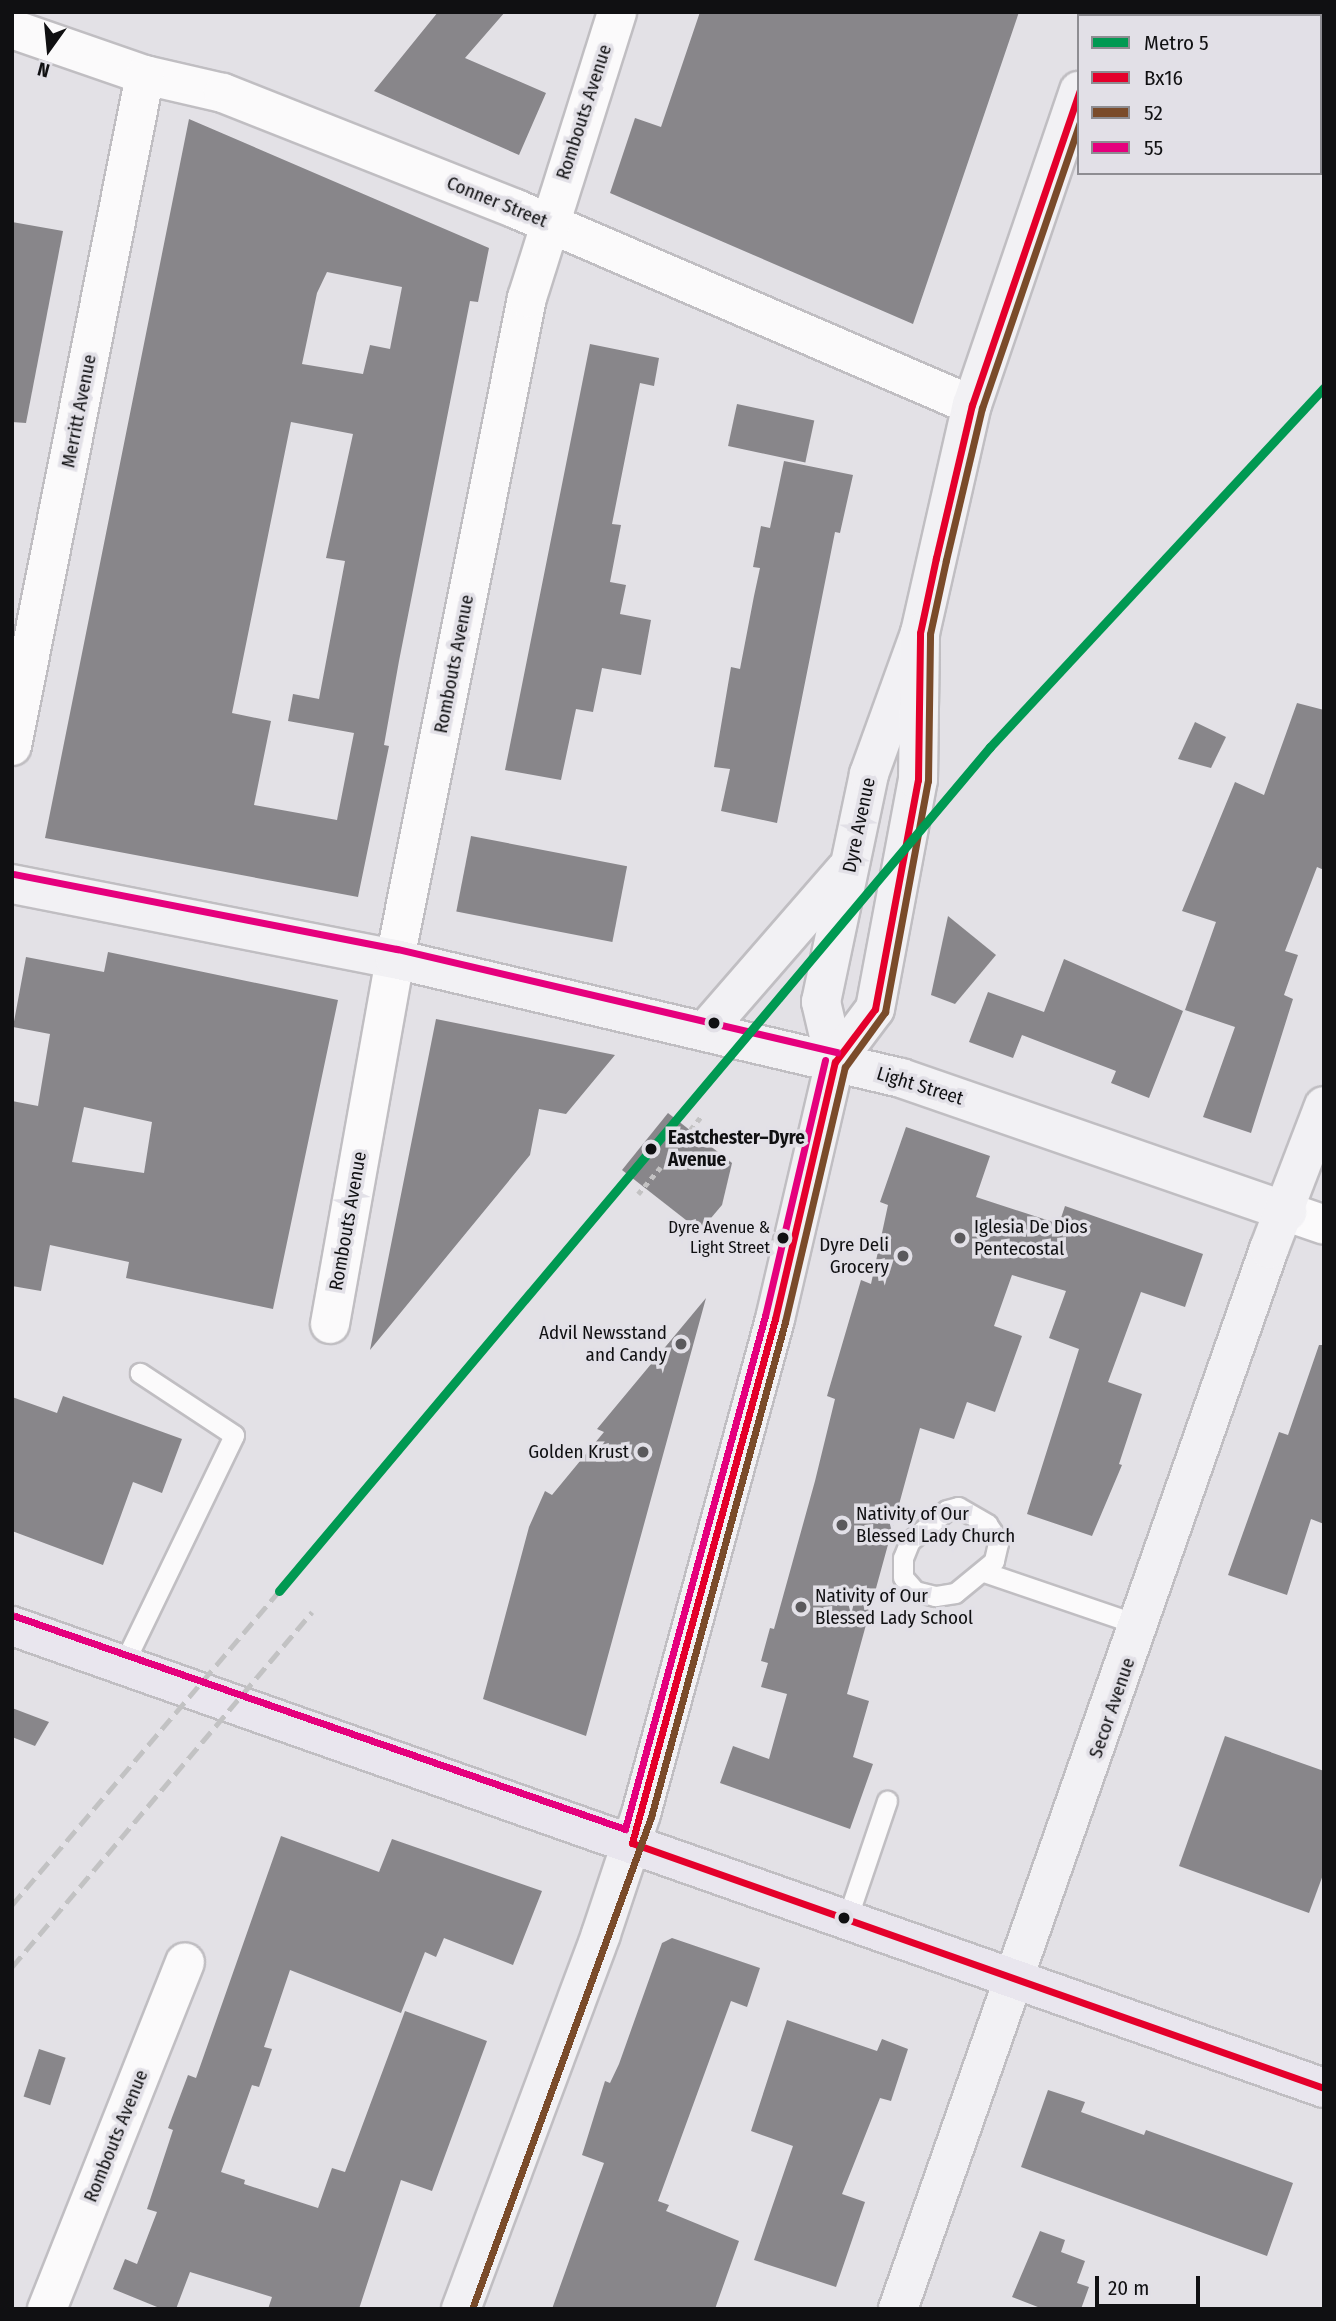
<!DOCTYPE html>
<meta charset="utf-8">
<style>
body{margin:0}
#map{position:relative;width:1336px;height:2321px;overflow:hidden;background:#e3e1e6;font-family:"Fira Sans Condensed",sans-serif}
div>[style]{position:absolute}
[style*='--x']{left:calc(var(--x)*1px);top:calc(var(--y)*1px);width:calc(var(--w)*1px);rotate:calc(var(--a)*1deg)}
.building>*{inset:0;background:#88868a;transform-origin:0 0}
.path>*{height:4.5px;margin-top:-2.25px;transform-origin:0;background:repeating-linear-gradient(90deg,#c3c2c3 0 5px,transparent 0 10px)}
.roads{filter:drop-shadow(2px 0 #c0bec2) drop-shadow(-2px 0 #c0bec2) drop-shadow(0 2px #c0bec2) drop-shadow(0 -2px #c0bec2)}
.lane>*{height:19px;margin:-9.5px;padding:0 9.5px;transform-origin:9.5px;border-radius:9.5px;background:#fbfafb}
.street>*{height:38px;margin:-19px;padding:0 19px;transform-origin:19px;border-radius:19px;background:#fbfafb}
.secondary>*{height:38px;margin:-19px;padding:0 19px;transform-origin:19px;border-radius:19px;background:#f2f1f4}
.primary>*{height:38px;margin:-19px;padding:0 19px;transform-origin:19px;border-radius:19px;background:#e9e6ee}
.rail>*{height:5px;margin-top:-2.5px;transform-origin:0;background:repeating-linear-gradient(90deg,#c2c2c3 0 14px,transparent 0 21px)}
.bus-1>*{height:7px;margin:-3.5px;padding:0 3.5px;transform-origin:3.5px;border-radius:3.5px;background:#e4002b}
.bus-2>*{height:7px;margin:-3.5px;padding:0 3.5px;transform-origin:3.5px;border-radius:3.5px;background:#7a4b2a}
.bus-3>*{height:7px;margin:-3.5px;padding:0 3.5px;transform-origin:3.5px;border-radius:3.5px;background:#e5007d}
.metro-1>*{height:9px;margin:-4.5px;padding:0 4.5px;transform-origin:4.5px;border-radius:4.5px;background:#009952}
.dots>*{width:19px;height:19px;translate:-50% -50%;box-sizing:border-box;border:4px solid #e2e0e7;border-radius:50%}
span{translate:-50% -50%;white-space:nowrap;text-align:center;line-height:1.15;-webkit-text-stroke:7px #e2e0e7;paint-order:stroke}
.bus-label{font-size:17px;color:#101012}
.right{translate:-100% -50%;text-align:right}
.street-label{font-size:19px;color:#101012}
.stop-label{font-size:19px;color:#101012;font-weight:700}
.left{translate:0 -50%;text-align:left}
.poi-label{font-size:19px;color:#101012}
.frame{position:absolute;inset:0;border:14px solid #101012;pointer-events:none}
.legend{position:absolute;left:1077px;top:14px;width:245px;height:161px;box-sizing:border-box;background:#e2e0e7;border:2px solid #8e8d92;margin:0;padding:9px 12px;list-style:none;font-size:21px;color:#101012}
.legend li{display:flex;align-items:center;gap:14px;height:35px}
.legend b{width:35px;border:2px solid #8e8d92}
.north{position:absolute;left:14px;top:14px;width:70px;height:70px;-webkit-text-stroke:5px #e2e0e7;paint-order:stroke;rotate:195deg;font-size:19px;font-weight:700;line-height:28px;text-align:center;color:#101012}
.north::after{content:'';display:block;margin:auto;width:24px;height:32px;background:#101012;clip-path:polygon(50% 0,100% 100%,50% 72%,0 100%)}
.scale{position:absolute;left:1095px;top:2276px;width:105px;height:32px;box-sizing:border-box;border:4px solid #101012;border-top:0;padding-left:9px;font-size:21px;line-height:24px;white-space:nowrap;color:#101012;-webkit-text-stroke:5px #e2e0e7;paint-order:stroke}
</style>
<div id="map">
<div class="building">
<i style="clip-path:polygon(438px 12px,505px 12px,465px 58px,546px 93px,519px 155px,374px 91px)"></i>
<i style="clip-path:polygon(700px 12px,1019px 12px,913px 324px,610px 193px,635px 118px,661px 127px)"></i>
<i style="clip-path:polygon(evenodd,189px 119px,489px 248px,478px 302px,470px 301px,399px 661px,384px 745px,389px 746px,358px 897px,45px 838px,189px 119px,327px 272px,402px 287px,390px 349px,370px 345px,363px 374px,302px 364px,317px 293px,327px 272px,189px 119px,291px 422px,353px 434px,326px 558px,345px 561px,319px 699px,293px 694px,288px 721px,354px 733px,337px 820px,254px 805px,271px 721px,232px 713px,291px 422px)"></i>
<i style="clip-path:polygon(12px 222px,63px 231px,26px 423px,12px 422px)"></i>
<i style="clip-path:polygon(590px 344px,659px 358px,654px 386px,640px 383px,612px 524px,621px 525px,610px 582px,626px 585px,620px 614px,651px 620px,641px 675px,602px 668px,593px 712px,576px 709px,561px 780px,505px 770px)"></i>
<i style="left:737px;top:404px;width:79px;height:43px;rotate:12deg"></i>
<i style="clip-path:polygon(784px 461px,853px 475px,840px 533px,835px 532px,777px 823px,721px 811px,730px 769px,714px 767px,731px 667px,740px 669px,754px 596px,760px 568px,753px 567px,761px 526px,770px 528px)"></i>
<i style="clip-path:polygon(1297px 703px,1324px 710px,1324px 870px,1317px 867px,1285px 951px,1298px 955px,1284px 995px,1293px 999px,1251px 1133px,1203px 1117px,1235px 1027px,1185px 1010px,1216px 922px,1182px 911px,1235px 782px,1264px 795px)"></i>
<i style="clip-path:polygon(1195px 722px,1226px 737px,1211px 768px,1178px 759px)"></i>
<i style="left:471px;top:836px;width:159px;height:77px;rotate:11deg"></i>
<i style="clip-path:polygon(948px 916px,996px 955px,955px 1004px,931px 995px)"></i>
<i style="clip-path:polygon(evenodd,108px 952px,338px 1000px,273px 1309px,126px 1278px,129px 1262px,50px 1245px,41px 1291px,12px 1286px,12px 1101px,38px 1106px,50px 1034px,13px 1027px,26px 957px,104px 972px,108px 952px,84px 1107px,152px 1122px,144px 1173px,72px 1162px,84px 1107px)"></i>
<i style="clip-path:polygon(1064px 959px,1183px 1011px,1149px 1098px,1111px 1083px,1116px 1071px,1022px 1035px,1013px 1058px,969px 1042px,988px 992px,1044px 1012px)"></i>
<i style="clip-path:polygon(436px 1019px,615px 1055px,566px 1114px,539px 1109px,530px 1155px,370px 1350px)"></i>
<i style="clip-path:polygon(668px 1113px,732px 1163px,722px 1205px,700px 1231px,622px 1170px)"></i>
<i style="clip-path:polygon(906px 1127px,990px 1156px,976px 1197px,1059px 1224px,1065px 1206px,1203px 1254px,1185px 1307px,1141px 1292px,1108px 1382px,1142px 1394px,1119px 1464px,1122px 1465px,1092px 1536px,1027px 1514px,1079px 1349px,1049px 1338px,1066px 1291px,1012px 1275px,994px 1326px,1022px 1336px,995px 1412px,967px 1402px,954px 1439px,920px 1428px,847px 1694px,869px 1701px,853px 1757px,873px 1764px,850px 1829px,720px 1783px,733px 1746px,769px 1759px,787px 1694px,761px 1687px,768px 1663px,761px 1661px,770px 1628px,774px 1629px,815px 1481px,835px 1399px,827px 1396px,861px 1280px,871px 1284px,888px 1205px,880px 1202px)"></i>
<i style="clip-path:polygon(706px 1298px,586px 1736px,483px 1699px,529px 1527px,545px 1491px,552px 1495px,604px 1432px,597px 1429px)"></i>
<i style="clip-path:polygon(1319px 1345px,1324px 1345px,1324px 1524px,1311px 1519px,1287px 1595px,1228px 1575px,1279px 1432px,1288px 1435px)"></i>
<i style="clip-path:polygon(63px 1396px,182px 1439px,162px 1493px,133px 1482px,103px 1565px,12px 1531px,12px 1397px,57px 1413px)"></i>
<i style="clip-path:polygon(12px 1708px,49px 1722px,35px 1746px,12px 1737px)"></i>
<i style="clip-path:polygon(1225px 1736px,1324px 1771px,1324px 1872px,1309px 1913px,1179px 1866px)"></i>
<i style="clip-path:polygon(281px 1836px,379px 1872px,392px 1839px,542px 1891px,513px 1965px,444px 1938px,436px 1957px,425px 1952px,401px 2013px,290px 1970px,264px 2047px,272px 2049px,259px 2087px,252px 2085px,221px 2172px,245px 2180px,244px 2184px,318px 2208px,332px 2168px,345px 2172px,405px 2011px,487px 2041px,432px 2191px,401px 2180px,359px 2309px,268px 2309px,272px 2297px,190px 2272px,176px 2309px,162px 2309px,113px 2289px,125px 2259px,137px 2264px,157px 2212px,147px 2209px,173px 2130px,168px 2128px,188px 2075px,196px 2078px)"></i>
<i style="clip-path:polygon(672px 1938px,760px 1968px,747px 2007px,731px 2001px,658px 2201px,669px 2205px,666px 2211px,739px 2241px,715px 2309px,552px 2309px,604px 2163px,582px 2155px,605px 2081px,610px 2083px,619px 2064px,662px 1943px)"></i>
<i style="clip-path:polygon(787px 2020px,877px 2051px,882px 2039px,908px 2049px,891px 2101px,880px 2098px,842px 2194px,865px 2202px,836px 2287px,754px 2260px,793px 2146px,751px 2131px)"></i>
<i style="left:39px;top:2049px;width:28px;height:50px;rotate:18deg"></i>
<i style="clip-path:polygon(1048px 2090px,1085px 2102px,1081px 2112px,1144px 2135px,1146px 2130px,1293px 2183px,1267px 2256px,1021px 2167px)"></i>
<i style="clip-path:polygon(1040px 2231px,1065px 2240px,1061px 2252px,1085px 2261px,1077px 2283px,1089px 2287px,1081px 2309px,1043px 2309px,1012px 2297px)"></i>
</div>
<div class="path">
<i style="--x:678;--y:1145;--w:36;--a:-51"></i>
<i style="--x:638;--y:1194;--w:35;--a:-50"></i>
</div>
<div class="roads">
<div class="lane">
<i style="--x:958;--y:1507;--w:34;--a:30"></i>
<i style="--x:987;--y:1524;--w:12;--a:55"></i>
<i style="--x:994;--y:1534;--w:10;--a:66"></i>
<i style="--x:998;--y:1543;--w:18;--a:103"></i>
<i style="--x:994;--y:1561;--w:50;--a:140.6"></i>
<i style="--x:955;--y:1593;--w:20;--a:171"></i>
<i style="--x:935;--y:1596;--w:21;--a:-166"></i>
<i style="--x:915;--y:1591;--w:18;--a:-131"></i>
<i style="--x:903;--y:1577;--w:19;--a:-90"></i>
<i style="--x:903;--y:1558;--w:18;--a:-68"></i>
<i style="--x:910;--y:1541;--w:48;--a:-40"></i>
<i style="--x:947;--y:1510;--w:11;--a:-15"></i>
<i style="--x:984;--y:1572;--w:165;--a:18.8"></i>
<i style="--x:123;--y:1665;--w:255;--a:-64.2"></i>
<i style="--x:234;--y:1435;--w:113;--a:-146.6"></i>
<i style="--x:847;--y:1919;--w:125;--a:-71.3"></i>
</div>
<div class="street">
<i style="--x:12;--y:29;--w:141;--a:19.1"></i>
<i style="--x:145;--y:75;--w:80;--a:13"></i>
<i style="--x:223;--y:93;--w:315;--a:21.6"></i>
<i style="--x:516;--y:209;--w:496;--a:23.3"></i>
<i style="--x:12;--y:746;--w:684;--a:-78.79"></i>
<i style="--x:1287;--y:1212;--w:39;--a:19"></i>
<i style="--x:330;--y:1324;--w:371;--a:-79.9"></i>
<i style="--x:395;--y:959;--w:674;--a:-78.71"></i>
<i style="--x:527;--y:298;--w:300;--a:-72.5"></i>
<i style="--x:47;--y:2309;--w:373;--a:-68.3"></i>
</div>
<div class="secondary">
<i style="--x:1105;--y:16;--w:4;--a:-76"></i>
<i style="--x:12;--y:884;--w:390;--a:11.1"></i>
<i style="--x:395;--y:959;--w:520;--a:13.23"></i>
<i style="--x:901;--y:1078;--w:409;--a:19.1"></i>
<i style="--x:706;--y:1030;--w:212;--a:-49"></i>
<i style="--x:835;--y:1062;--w:62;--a:-103.1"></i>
<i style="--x:821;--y:1002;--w:233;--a:-78.1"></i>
<i style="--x:869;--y:774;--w:150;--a:-70.1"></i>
<i style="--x:920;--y:633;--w:234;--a:-77.2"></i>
<i style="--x:972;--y:405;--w:332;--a:-71.2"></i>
<i style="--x:461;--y:2309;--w:400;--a:-69.5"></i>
<i style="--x:601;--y:1934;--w:126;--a:-71.6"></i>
<i style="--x:641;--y:1814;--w:513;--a:-74.85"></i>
<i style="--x:775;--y:1319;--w:264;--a:-76.9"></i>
<i style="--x:835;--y:1062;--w:66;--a:-53"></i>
<i style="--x:875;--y:1009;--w:233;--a:-79.4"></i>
<i style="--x:918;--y:780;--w:147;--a:-89.2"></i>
<i style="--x:898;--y:2309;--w:1123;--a:-70.71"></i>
<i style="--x:1269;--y:1249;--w:153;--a:-69"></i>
</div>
<div class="primary">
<i style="--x:12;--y:1626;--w:1391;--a:19.4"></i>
</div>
</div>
<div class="rail">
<i style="--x:12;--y:1905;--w:412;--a:-49.6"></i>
<i style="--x:12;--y:1967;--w:465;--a:-49.8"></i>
</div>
<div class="bus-1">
<i style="--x:632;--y:1843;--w:543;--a:-74.74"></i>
<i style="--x:775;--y:1319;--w:264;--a:-76.9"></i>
<i style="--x:835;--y:1062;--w:66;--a:-53"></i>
<i style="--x:875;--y:1009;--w:233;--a:-79.4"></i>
<i style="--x:918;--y:780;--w:147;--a:-89.2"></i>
<i style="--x:920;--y:633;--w:77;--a:-78"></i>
<i style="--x:936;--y:558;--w:157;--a:-76.8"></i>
<i style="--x:972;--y:405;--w:331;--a:-71.1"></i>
<i style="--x:632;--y:1843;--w:734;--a:19.5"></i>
</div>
<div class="bus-2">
<i style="--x:472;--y:2309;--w:524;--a:-70.01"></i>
<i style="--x:651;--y:1817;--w:513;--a:-74.85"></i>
<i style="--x:785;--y:1322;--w:262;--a:-76.8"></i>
<i style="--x:845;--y:1067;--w:68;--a:-54"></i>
<i style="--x:885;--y:1012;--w:235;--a:-79.5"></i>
<i style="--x:928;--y:781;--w:147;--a:-89.2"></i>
<i style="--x:930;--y:634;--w:76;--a:-77.8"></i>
<i style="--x:946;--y:560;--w:156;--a:-76.7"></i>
<i style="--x:982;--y:408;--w:300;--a:-71.1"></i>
</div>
<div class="bus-3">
<i style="--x:14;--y:874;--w:390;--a:11.1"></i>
<i style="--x:397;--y:949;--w:452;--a:13.2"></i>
<i style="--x:15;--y:1616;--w:646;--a:19.25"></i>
<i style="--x:625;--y:1829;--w:532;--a:-74.74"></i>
<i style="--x:765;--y:1316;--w:263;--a:-76.8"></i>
</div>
<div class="metro-1">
<i style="--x:279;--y:1591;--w:1104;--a:-49.89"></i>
<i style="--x:990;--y:747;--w:490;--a:-47.1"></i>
</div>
<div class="dots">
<i style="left:714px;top:1023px;background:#101012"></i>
<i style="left:651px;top:1149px;background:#101012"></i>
<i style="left:783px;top:1238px;background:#101012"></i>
<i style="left:960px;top:1238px;background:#5a595c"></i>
<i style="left:903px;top:1256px;background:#5a595c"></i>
<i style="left:681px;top:1344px;background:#5a595c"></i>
<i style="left:643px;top:1452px;background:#5a595c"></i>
<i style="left:842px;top:1525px;background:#5a595c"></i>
<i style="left:801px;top:1607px;background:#5a595c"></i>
<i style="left:844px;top:1918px;background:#101012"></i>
</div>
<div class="bus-label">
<span class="right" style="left:770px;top:1238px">Dyre Avenue &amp;<br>Light Street</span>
</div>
<div class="street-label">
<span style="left:584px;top:112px;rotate:-72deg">Rombouts Avenue</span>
<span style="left:497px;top:202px;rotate:22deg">Conner Street</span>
<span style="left:79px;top:411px;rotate:-79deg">Merritt Avenue</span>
<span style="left:454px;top:664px;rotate:-79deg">Rombouts Avenue</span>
<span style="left:859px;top:825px;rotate:-78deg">Dyre Avenue</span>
<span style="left:920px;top:1086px;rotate:17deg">Light Street</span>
<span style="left:348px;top:1221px;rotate:-80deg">Rombouts Avenue</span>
<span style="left:1112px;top:1708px;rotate:-71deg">Secor Avenue</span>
<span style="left:116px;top:2136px;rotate:-68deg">Rombouts Avenue</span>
</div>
<div class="stop-label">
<span class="left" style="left:668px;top:1149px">Eastchester–Dyre<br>Avenue</span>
</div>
<div class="poi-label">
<span class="left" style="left:974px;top:1238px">Iglesia De Dios<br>Pentecostal</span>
<span class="right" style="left:889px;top:1256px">Dyre Deli<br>Grocery</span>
<span class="right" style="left:667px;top:1344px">Advil Newsstand<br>and Candy</span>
<span class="right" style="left:629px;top:1452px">Golden Krust</span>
<span class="left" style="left:856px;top:1525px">Nativity of Our<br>Blessed Lady Church</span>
<span class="left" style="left:815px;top:1607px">Nativity of Our<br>Blessed Lady School</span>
</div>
<div class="frame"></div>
<ul class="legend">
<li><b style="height:9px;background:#009952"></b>Metro 5</li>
<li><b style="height:9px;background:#e4002b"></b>Bx16</li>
<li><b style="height:9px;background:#7a4b2a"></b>52</li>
<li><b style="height:9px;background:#e5007d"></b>55</li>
</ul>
<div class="north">N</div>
<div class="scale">20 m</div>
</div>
